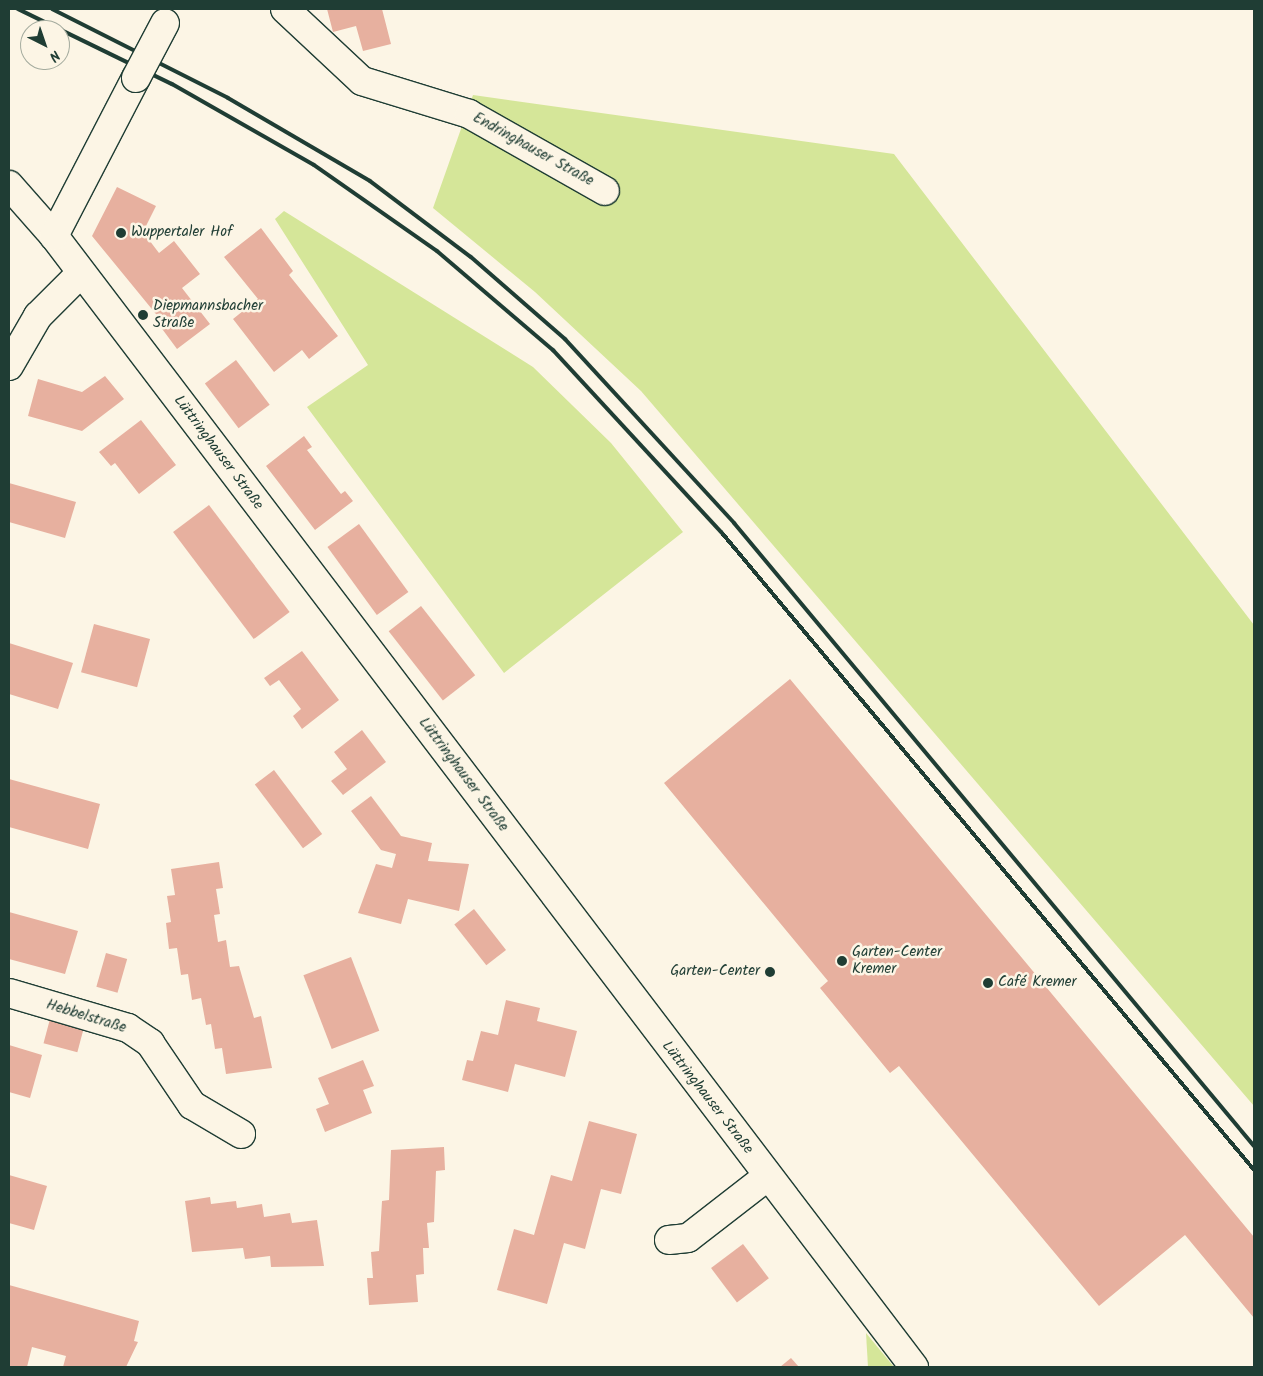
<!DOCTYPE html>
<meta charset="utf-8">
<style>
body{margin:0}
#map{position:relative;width:1263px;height:1376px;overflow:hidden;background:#fcf5e5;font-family:Kalam,sans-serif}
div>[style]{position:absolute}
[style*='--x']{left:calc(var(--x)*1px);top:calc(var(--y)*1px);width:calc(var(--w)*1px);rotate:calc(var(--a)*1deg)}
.green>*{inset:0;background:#d5e699}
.building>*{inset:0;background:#e7b09f;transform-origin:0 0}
.roads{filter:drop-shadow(1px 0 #1f3d34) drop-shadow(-1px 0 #1f3d34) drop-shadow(0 1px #1f3d34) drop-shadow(0 -1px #1f3d34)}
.minor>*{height:28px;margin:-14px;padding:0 14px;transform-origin:14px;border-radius:14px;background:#fcf5e5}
.rail>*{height:4px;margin:-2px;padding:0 2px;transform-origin:2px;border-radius:2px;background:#1f3d34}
.bridges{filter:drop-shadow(1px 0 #1f3d34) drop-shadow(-1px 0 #1f3d34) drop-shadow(0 1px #1f3d34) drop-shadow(0 -1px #1f3d34)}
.minor-bridge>*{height:28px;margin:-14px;padding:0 14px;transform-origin:14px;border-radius:14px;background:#fcf5e5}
.dots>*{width:14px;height:14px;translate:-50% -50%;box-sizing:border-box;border:2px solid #fcf5e5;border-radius:50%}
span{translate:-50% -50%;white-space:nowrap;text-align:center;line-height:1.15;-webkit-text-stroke:5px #fcf5e5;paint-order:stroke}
.street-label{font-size:15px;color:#1f3d34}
.poi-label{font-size:15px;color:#1f3d34}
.left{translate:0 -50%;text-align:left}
.right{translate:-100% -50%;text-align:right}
.frame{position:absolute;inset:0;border:10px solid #1f3d34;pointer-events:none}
.north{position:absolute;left:20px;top:20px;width:50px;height:50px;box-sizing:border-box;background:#fcf5e5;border:1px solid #a4ab9e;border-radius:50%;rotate:139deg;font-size:14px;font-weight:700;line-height:20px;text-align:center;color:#1f3d34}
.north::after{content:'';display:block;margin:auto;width:18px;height:22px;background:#1f3d34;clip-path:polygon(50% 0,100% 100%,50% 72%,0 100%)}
</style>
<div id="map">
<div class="green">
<i style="clip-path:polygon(473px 95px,894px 154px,1254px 625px,1254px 1106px,641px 391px,535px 292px,433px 208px)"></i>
<i style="clip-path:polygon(284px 211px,533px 367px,611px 443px,683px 532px,504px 673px,307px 407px,368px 365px,275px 219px)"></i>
<i style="clip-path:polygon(866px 1333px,894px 1367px,868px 1367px)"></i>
</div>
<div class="building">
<i style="clip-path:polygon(327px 9px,382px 9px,391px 44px,363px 51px,356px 26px,333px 32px)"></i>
<i style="clip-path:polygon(117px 187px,156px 206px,143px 232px,159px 253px,174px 241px,200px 274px,182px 288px,210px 324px,177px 349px,157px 322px,160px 319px,92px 236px)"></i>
<i style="clip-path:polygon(261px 228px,293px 271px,289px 275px,338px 336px,309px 359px,302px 350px,274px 372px,233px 319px,258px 299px,224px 257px)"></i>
<i style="left:236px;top:360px;width:56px;height:39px;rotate:53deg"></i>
<i style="clip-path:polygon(105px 376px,124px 399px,82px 431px,28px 416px,38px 379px,82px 392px)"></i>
<i style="clip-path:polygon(141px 420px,176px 465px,139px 494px,115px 463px,111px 466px,99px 452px)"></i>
<i style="clip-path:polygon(304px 436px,312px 447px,307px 450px,341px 494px,345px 491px,353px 501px,315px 530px,266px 466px)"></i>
<i style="clip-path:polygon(9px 483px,76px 502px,65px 538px,9px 522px)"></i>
<i style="left:209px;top:505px;width:134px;height:45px;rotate:53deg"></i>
<i style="left:359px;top:524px;width:84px;height:39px;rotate:54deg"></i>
<i style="left:421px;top:606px;width:88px;height:41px;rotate:52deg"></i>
<i style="left:94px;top:624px;width:58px;height:50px;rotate:15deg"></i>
<i style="clip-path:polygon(9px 643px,73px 663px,58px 709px,9px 694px)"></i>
<i style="clip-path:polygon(302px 651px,339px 700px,302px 729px,293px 716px,301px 709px,279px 680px,270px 686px,264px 678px)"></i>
<i style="clip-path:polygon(790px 679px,1254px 1237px,1254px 1318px,1185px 1235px,1099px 1306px,899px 1066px,890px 1073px,820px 988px,828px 981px,664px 783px)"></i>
<i style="clip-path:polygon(362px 730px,386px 762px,343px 795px,331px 781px,347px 769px,334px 752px)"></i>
<i style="left:274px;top:770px;width:80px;height:24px;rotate:53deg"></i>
<i style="clip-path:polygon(9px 779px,100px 804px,88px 849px,9px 827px)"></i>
<i style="clip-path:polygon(371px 796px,401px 836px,432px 843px,428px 861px,469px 864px,459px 911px,408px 899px,401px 924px,358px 913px,376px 864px,392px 868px,396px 854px,381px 850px,351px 811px)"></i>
<i style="clip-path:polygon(219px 862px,223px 888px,216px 889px,220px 914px,214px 915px,218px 942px,226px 940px,230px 967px,239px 966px,254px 1018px,261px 1016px,272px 1068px,226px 1074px,222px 1048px,215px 1049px,211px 1024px,206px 1025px,201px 998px,192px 1000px,188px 974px,181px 975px,177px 948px,169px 949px,166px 923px,171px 922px,167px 896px,175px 895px,171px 869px)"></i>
<i style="left:474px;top:909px;width:52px;height:25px;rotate:52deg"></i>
<i style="clip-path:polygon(9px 912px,78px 931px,65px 974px,9px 959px)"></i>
<i style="left:106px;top:953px;width:22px;height:35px;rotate:16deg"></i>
<i style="left:351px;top:957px;width:79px;height:51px;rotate:69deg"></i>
<i style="clip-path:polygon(506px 1000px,540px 1008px,537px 1021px,577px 1031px,565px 1077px,515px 1064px,508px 1092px,462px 1080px,467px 1060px,473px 1061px,481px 1031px,498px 1035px)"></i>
<i style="left:50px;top:1019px;width:35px;height:25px;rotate:15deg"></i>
<i style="clip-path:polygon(9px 1045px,42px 1055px,30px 1098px,9px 1092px)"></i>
<i style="clip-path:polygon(363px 1060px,374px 1086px,363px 1090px,372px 1113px,325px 1132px,316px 1109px,329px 1104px,318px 1078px)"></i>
<i style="clip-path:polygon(589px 1121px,637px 1134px,621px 1194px,601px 1189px,585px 1249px,564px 1243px,547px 1304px,497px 1290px,514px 1229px,534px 1235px,551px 1175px,572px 1181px)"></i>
<i style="clip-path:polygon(444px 1147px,445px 1170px,436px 1171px,434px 1222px,427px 1223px,429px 1248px,423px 1248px,424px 1274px,416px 1275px,418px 1302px,369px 1305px,367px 1278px,373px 1278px,371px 1252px,379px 1251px,382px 1201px,389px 1200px,391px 1150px)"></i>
<i style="clip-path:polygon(9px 1175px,47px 1186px,34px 1230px,9px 1223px)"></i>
<i style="clip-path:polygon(210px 1197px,211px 1204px,236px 1201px,237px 1208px,262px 1204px,264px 1217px,290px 1213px,292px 1223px,317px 1220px,324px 1266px,271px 1267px,270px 1256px,245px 1259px,243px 1248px,192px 1252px,185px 1201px)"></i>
<i style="left:743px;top:1244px;width:43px;height:40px;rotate:53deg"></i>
<i style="clip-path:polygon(9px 1285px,139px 1321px,134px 1341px,138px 1342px,126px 1367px,63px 1367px,66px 1356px,32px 1347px,27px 1367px,9px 1367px)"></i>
<i style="clip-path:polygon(791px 1358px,799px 1367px,780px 1367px)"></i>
</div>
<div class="roads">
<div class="minor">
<i style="--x:285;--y:9;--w:105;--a:43.1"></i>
<i style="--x:362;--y:81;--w:112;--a:17.1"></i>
<i style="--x:469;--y:114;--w:156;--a:29.5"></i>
<i style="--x:9;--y:185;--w:68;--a:48.6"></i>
<i style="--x:54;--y:236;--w:1421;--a:52.75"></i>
<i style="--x:54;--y:236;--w:178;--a:-62.6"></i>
<i style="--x:9;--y:366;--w:58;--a:-59.9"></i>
<i style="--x:38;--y:316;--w:61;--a:-45"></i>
<i style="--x:9;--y:993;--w:124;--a:16.4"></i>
<i style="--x:128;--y:1028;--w:27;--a:34"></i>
<i style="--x:150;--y:1043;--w:75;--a:55.9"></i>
<i style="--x:192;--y:1105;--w:57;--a:30.6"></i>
<i style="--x:669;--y:1240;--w:19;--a:-6"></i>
<i style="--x:688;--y:1238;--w:101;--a:-37.8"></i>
</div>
</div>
<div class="rail">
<i style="--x:18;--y:9;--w:171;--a:26"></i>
<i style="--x:172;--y:84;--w:163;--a:29.7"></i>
<i style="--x:314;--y:165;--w:150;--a:35"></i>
<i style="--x:437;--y:251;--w:153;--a:40.5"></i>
<i style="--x:553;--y:350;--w:249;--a:47.3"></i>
<i style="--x:722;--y:533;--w:830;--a:50.13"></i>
<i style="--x:52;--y:9;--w:197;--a:26.8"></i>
<i style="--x:228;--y:98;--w:164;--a:30.3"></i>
<i style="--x:370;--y:181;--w:126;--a:37"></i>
<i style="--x:471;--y:257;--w:125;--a:41.1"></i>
<i style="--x:565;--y:339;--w:250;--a:47.4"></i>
<i style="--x:734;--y:523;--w:811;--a:50.15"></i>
</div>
<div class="bridges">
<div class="minor-bridge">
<i style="--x:136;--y:78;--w:62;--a:-62.2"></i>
</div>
</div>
<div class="dots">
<i style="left:121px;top:233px;background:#1f3d34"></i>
<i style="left:143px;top:315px;background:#1f3d34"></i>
<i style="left:842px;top:961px;background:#1f3d34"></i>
<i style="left:770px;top:972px;background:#1f3d34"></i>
<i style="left:988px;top:983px;background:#1f3d34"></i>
</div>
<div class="street-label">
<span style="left:533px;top:150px;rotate:29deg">Endringhauser Straße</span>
<span style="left:218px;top:453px;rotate:53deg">Lüttringhauser Straße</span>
<span style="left:463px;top:775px;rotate:53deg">Lüttringhauser Straße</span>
<span style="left:86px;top:1017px;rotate:17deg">Hebbelstraße</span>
<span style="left:707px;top:1098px;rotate:52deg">Lüttringhauser Straße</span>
</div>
<div class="poi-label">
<span class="left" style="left:131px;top:233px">Wuppertaler Hof</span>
<span class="left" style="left:153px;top:315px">Diepmannsbacher<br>Straße</span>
<span class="left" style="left:852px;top:961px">Garten-Center<br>Kremer</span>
<span class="right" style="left:760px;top:972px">Garten-Center</span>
<span class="left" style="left:998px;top:983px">Café Kremer</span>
</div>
<div class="frame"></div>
<div class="north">N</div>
</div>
